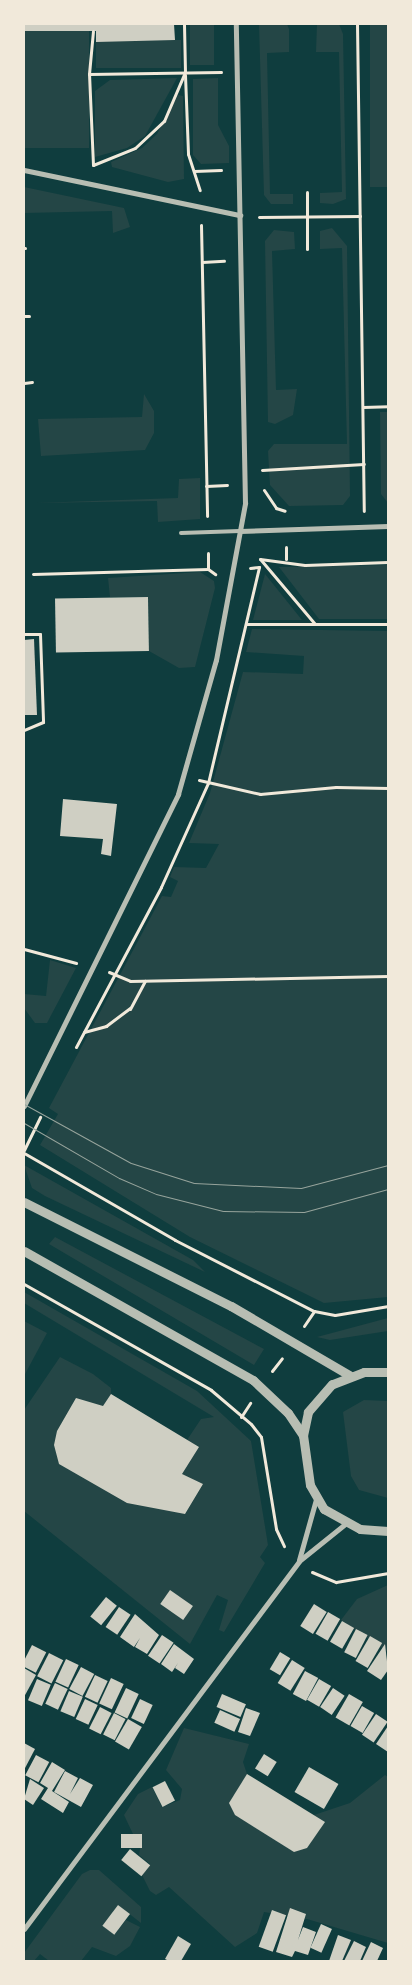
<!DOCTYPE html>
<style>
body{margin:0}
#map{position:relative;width:412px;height:1985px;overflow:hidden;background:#0f3d3e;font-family:"Noto Sans",sans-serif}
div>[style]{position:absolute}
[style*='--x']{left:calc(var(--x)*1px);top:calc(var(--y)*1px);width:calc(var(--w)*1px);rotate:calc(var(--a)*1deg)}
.green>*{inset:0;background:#244646;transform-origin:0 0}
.building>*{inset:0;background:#cfcfc3;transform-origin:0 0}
.path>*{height:3px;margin:-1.5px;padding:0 1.5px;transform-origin:1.5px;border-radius:1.5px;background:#f1e9da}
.service>*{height:4px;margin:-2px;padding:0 2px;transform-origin:2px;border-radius:2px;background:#b8beb3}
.minor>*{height:5px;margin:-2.5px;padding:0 2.5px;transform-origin:2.5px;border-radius:2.5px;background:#b8beb3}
.tertiary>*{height:9px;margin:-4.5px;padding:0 4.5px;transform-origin:4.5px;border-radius:4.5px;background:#b8beb3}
.tram>*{height:1px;margin:-0.5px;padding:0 0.5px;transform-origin:0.5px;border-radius:0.5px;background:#97a49c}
span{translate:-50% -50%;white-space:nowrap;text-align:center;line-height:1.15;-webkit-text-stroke:4px #f1e9da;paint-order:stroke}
.frame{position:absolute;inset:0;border:25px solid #f1e9da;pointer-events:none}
</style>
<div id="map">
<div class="green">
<i style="left:190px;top:24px;width:24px;height:41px"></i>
<i style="clip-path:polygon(259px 24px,287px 24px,289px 29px,289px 52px,267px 53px,270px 194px,293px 194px,293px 204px,271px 204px,264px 195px)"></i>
<i style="clip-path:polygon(317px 24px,339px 24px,343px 34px,346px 199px,333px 204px,320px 203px,320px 193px,342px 192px,339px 52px,316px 52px)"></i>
<i style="left:370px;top:24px;width:18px;height:163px"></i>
<i style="left:24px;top:31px;width:65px;height:117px"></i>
<i style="left:181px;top:40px;width:28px;height:85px;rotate:90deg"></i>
<i style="clip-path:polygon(177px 78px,145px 136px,127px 148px,95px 157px,95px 91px,110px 80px)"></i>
<i style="clip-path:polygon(218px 78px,218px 125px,229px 146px,229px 163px,201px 164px,193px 155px,193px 79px)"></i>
<i style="clip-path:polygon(178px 95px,183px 96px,184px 179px,168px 182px,112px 167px,111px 162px,142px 148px,157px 134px)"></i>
<i style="clip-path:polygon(24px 187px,124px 208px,130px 227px,113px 233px,112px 211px,24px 213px)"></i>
<i style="clip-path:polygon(332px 228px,347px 246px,350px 496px,343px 505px,289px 506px,270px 485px,268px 451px,274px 444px,347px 444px,342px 248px,320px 249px,320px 231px)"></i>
<i style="clip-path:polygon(274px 230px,294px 232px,295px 249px,272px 251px,276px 390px,297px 389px,293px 415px,275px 424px,268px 422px,265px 241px)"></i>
<i style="clip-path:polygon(144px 394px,154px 411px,154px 433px,145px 450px,41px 456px,38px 419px,142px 417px)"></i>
<i style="clip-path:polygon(380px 412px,388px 412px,388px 503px,381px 494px)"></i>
<i style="clip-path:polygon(200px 478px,200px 519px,158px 522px,157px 501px,35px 503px,178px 498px,179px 479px)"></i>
<i style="clip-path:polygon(388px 565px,388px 619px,319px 619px,279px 567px)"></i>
<i style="clip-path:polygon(200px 572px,214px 581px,215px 588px,195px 667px,179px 668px,149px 651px,148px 597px,110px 597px,108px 578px)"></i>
<i style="clip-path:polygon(265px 574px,302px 620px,253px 620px)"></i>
<i style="clip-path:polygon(252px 629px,388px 631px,388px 1297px,324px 1303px,190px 1237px,40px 1145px,58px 1114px,49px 1108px,82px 1046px,162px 896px,171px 897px,178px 881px,170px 877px,174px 867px,206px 868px,219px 844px,189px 843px,210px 793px,243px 672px,303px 674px,304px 656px,246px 652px)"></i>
<i style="clip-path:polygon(50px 960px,76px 968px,47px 1023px,35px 1023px,24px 1008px,24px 994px,46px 996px)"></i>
<i style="clip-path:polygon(24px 1165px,193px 1260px,205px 1272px,45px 1196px,32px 1188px)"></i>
<i style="clip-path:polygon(55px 1237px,264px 1349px,254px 1365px,49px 1244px)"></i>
<i style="clip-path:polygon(24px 1292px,197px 1391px,251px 1441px,268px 1545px,260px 1557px,265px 1563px,224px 1632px,219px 1630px,228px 1600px,217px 1595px,190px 1644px,24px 1511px,24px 1410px,60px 1357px,93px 1374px,111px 1388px,111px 1394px,187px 1440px,201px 1419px,214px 1417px,24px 1303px)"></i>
<i style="clip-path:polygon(388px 1318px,388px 1331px,330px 1340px,317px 1337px)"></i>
<i style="clip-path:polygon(24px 1321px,47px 1333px,24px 1376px)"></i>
<i style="clip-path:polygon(364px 1400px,388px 1401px,388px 1498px,359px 1490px,351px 1476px,343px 1412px)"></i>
<i style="clip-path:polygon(388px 1585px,388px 1652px,341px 1620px,357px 1599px)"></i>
<i style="clip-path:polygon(184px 1728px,249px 1744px,243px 1762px,247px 1774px,314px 1815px,350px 1803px,385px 1775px,388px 1777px,388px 1943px,307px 1919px,264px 1912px,257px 1933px,235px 1947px,169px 1887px,156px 1895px,150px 1891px,142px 1875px,150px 1864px,139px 1855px,142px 1834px,133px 1834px,124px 1815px,138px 1794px,152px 1787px,162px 1807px,180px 1800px,182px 1789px,166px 1770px)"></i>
<i style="clip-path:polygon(90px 1870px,99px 1870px,141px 1907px,141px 1923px,118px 1905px,103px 1925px,115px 1934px,126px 1920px,140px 1927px,130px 1946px,116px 1956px,92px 1947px,81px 1961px,49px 1961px,40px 1954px,34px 1961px,24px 1961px,24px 1953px,82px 1874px)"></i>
</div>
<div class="building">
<i style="clip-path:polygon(24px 24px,174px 24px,175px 40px,96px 42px,96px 31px,24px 31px)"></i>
<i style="left:148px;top:597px;width:54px;height:93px;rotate:89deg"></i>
<i style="clip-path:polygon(34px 639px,37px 715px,24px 715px,24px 640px)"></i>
<i style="clip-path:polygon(63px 799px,117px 804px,111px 856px,101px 854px,103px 839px,60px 836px)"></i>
<i style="clip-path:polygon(111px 1394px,199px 1447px,182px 1474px,203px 1484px,185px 1514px,127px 1503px,59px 1464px,54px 1445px,57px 1431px,76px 1398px,103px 1406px)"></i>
<i style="left:170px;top:1590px;width:28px;height:17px;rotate:35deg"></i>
<i style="left:106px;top:1597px;width:14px;height:25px;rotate:39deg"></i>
<i style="left:314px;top:1604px;width:15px;height:26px;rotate:32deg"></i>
<i style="left:119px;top:1607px;width:14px;height:24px;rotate:34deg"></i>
<i style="left:328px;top:1612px;width:14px;height:25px;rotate:30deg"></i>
<i style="clip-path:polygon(135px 1614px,159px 1635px,147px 1654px,135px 1647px,140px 1638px,134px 1647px,120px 1637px)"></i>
<i style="left:342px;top:1621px;width:14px;height:24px;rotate:30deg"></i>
<i style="left:356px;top:1629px;width:13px;height:26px;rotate:27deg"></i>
<i style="left:162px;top:1635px;width:14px;height:25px;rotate:34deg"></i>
<i style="left:370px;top:1636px;width:14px;height:29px;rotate:30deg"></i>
<i style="clip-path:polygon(174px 1644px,194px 1659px,184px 1674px,175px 1668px,178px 1663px,172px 1672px,161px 1664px)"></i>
<i style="clip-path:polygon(385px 1644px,388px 1670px,381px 1680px,367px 1671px)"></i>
<i style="left:32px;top:1645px;width:16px;height:23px;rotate:27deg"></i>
<i style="left:280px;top:1652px;width:12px;height:20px;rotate:31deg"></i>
<i style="left:49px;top:1653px;width:16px;height:26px;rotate:27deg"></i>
<i style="left:66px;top:1659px;width:14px;height:25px;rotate:25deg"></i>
<i style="left:292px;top:1660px;width:15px;height:27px;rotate:32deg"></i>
<i style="left:81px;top:1667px;width:15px;height:25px;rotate:28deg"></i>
<i style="clip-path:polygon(24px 1668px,36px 1675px,24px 1697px)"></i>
<i style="left:305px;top:1671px;width:15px;height:26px;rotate:28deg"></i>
<i style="left:95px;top:1675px;width:14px;height:24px;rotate:25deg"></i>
<i style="left:111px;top:1678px;width:14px;height:28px;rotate:25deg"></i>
<i style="left:37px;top:1679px;width:15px;height:23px;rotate:23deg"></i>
<i style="left:319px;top:1679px;width:14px;height:24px;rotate:30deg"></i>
<i style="left:55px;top:1683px;width:14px;height:23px;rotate:25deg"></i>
<i style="left:126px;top:1688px;width:14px;height:27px;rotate:25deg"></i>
<i style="left:333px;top:1688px;width:14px;height:23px;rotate:34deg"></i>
<i style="left:69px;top:1691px;width:15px;height:22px;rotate:23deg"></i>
<i style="left:222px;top:1694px;width:26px;height:14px;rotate:23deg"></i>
<i style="left:349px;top:1694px;width:16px;height:27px;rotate:30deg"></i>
<i style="left:85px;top:1699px;width:14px;height:22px;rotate:25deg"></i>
<i style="left:140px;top:1699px;width:14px;height:21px;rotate:25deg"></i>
<i style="left:362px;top:1706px;width:14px;height:23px;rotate:30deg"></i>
<i style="left:100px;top:1707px;width:13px;height:24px;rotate:27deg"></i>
<i style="clip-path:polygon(246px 1708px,260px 1713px,250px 1736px,238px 1732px)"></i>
<i style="left:220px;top:1710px;width:22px;height:14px;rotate:24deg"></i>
<i style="left:114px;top:1713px;width:13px;height:24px;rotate:27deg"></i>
<i style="left:376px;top:1714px;width:14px;height:25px;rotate:34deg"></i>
<i style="left:128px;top:1719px;width:16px;height:26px;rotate:30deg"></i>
<i style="clip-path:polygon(388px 1726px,388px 1752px,376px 1744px)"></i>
<i style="clip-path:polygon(24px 1743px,35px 1749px,24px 1770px)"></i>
<i style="left:264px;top:1754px;width:15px;height:17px;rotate:32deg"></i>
<i style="left:36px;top:1755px;width:15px;height:23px;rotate:28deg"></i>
<i style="clip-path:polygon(52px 1762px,65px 1770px,52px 1791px,69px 1802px,63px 1813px,41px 1799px,48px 1788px,40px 1783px)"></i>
<i style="left:309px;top:1767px;width:34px;height:29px;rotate:30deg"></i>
<i style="clip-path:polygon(65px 1771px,78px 1778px,70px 1794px,80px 1778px,93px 1785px,81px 1807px,54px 1792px)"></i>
<i style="clip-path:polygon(247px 1774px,325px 1822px,307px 1848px,294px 1852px,235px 1815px,229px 1803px)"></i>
<i style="clip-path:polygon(30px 1779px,44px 1788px,33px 1805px,24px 1799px)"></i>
<i style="left:165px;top:1781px;width:22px;height:14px;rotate:63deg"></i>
<i style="left:121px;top:1834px;width:21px;height:14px"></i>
<i style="left:130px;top:1849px;width:26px;height:14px;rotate:39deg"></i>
<i style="left:118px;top:1905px;width:15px;height:26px;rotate:37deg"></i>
<i style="clip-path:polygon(290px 1908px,306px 1914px,298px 1940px,303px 1927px,316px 1932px,308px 1955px,295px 1951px,292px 1957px,276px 1952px)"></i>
<i style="left:272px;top:1910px;width:15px;height:39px;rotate:20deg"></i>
<i style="left:321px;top:1924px;width:12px;height:26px;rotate:24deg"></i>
<i style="clip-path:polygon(338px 1935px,351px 1940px,342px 1961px,329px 1961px)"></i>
<i style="clip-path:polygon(178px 1936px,191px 1944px,181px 1961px,169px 1961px,165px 1959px)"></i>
<i style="clip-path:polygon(354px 1941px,366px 1947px,360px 1961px,344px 1961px)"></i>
<i style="clip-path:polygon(371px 1942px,383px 1948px,377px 1961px,362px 1961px)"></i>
</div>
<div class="path">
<i style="--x:357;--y:24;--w:487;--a:89.2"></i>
<i style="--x:89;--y:74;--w:43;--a:-84.7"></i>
<i style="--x:185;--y:75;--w:79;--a:87.8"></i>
<i style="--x:188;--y:154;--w:38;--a:72"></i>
<i style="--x:93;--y:165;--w:91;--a:-92.5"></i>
<i style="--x:89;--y:74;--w:132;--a:-0.9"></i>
<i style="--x:93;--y:165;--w:45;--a:-22"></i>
<i style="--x:135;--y:148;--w:40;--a:-43"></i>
<i style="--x:164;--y:121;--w:53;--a:-66.8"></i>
<i style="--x:185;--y:72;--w:48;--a:-91.2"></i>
<i style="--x:194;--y:171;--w:27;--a:-2"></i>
<i style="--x:307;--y:192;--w:57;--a:90"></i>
<i style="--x:259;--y:217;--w:101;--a:-0.6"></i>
<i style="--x:201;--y:225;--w:291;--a:88.8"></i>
<i style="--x:24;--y:248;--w:1;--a:0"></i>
<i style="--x:202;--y:262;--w:22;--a:-3"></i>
<i style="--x:24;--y:316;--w:5;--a:0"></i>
<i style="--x:24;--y:383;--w:8;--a:-7"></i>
<i style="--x:363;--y:407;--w:25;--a:-2"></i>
<i style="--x:262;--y:470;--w:102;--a:-3.4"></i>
<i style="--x:206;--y:486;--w:21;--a:-3"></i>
<i style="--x:264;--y:490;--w:22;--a:56"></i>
<i style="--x:276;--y:508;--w:9;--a:18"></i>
<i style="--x:286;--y:547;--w:12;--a:90"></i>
<i style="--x:208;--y:569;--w:9;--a:36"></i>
<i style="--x:33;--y:574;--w:175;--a:-1.6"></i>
<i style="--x:208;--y:569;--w:16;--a:-90"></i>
<i style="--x:247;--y:624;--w:141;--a:0"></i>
<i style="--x:315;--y:624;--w:85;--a:-130.2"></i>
<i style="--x:260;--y:559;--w:45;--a:7.6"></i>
<i style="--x:305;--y:565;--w:83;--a:-2.1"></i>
<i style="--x:24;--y:634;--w:16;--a:0"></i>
<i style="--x:40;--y:634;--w:88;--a:88"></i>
<i style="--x:43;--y:722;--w:21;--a:157"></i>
<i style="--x:199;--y:780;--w:63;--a:12.9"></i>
<i style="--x:260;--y:794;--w:76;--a:-5.3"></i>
<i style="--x:336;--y:787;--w:52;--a:1.1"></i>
<i style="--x:24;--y:949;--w:54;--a:15.1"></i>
<i style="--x:109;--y:972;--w:23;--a:23"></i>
<i style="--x:130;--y:981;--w:258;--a:-1.1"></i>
<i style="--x:130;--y:1009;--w:32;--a:-62"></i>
<i style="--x:84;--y:1032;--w:23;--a:-15"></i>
<i style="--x:106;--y:1026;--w:30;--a:-37"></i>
<i style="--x:76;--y:1047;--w:181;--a:-62"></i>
<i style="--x:161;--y:887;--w:114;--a:-65.7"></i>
<i style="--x:208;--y:783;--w:222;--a:-76.7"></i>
<i style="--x:259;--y:567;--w:9;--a:174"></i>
<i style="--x:24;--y:1150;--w:37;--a:-64"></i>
<i style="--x:24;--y:1153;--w:174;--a:29.9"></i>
<i style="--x:175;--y:1240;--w:156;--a:27.1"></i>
<i style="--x:314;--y:1311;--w:21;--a:11"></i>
<i style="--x:335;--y:1315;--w:54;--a:-9.6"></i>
<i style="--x:24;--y:1284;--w:215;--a:29.5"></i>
<i style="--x:211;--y:1390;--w:52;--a:40.4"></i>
<i style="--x:251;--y:1424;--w:16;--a:52"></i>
<i style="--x:261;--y:1437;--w:93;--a:80.7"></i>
<i style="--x:276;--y:1529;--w:19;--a:65"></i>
<i style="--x:304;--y:1326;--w:18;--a:-56"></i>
<i style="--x:272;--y:1371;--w:16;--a:-52"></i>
<i style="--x:241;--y:1417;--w:17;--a:-57"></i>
<i style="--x:312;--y:1572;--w:26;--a:23"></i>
<i style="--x:336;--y:1582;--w:53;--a:-9.8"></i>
</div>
<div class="service">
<i style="--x:181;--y:533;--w:59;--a:-1.9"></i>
</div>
<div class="minor">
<i style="--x:24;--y:170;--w:221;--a:11.8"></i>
<i style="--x:240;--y:531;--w:148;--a:-1.9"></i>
<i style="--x:24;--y:1106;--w:348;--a:-63.7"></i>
<i style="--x:178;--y:794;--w:139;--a:-74.2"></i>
<i style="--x:216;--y:660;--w:160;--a:-79.5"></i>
<i style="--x:245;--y:503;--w:479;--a:-91.1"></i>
<i style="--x:299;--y:1560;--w:63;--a:-74.4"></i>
<i style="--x:24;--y:1929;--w:459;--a:-53.2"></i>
<i style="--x:299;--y:1561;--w:59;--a:-38.8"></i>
</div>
<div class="tertiary">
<i style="--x:24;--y:1202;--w:232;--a:26.7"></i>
<i style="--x:231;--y:1306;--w:137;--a:30.3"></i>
<i style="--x:24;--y:1251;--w:263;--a:29.4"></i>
<i style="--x:253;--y:1380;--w:48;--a:43.3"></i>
<i style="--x:288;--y:1413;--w:27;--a:56"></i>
<i style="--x:388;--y:1372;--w:24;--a:180"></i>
<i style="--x:364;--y:1372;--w:34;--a:159"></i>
<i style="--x:332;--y:1384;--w:37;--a:131"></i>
<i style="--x:308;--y:1412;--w:24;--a:102"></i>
<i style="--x:303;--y:1435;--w:50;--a:82"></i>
<i style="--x:310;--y:1485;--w:28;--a:60"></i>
<i style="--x:324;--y:1509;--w:41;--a:29.1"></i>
<i style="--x:360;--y:1529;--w:28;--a:4"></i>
</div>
<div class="tram">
<i style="--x:24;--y:1104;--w:122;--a:28.9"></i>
<i style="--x:131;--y:1163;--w:66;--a:17.6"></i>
<i style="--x:194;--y:1183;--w:107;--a:2.7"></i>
<i style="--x:301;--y:1188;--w:90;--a:-14.8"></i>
<i style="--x:24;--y:1123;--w:110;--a:30.1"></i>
<i style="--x:119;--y:1178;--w:40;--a:23.4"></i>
<i style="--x:156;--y:1194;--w:69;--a:14.2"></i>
<i style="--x:223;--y:1211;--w:81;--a:0.7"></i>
<i style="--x:304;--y:1212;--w:87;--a:-15.3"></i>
</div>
<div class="frame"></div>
</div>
